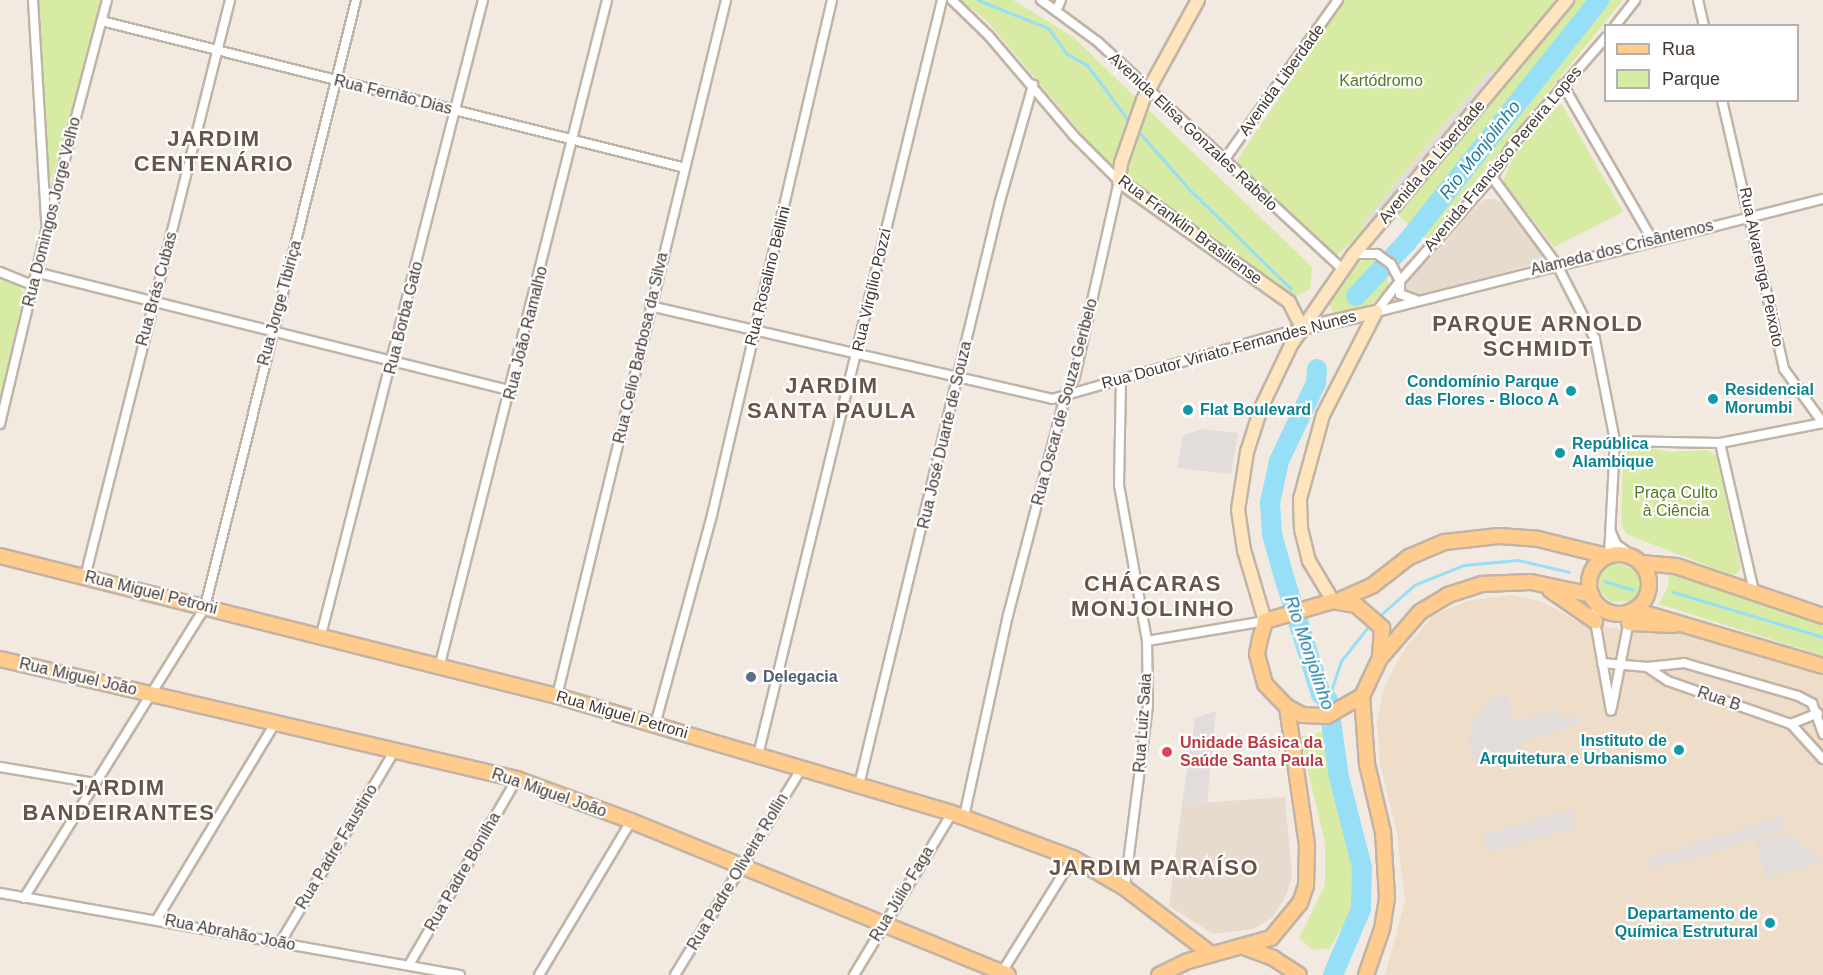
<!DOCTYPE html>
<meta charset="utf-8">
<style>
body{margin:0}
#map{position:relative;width:1823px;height:975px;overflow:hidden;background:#f2eae1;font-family:Arial,sans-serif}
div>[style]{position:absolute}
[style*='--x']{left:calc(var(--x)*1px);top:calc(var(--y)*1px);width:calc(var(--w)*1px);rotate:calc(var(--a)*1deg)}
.residential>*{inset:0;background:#e7dbce}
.education>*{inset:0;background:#edddc9}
.green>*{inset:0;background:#d7eba5}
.parking>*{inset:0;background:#e2ddda;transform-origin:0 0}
.stream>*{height:3px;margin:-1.5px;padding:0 1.5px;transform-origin:1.5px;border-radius:1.5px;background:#96dff6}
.river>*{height:20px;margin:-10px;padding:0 10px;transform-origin:10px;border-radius:10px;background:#96dff6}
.roads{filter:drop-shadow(2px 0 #c1b3a6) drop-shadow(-2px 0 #c1b3a6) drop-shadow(0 2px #c1b3a6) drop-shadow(0 -2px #c1b3a6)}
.street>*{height:8px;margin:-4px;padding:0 4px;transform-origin:4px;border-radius:4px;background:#fff}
.secondary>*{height:12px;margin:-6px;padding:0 6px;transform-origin:6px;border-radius:6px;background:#ffe5be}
.primary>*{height:14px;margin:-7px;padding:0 7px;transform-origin:7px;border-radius:7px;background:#ffcc8d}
.primary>.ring{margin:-7px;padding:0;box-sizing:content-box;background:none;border:14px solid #ffcc8d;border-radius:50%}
.dots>*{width:16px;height:16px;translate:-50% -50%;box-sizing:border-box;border:3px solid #fff;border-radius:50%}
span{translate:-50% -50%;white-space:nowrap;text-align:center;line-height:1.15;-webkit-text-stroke:4.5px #fff;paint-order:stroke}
.street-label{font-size:16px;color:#443931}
.park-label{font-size:16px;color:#517921}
.culture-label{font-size:16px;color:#0d838f;font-weight:700}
.right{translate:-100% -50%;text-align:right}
.left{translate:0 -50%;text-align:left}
.service-label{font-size:16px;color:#4e5e75;font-weight:700}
.health-label{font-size:16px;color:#be3a42;font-weight:700}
.water-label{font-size:18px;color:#1f7e9f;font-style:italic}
.district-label{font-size:22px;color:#675548;font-weight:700;letter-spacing:1.5px}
.legend{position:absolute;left:1604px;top:24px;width:195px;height:78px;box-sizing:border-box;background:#fff;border:2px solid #b4b0ad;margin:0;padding:8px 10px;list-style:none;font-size:18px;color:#443931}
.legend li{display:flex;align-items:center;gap:12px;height:30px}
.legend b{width:30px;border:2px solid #b4b0ad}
</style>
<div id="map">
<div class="residential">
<i style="clip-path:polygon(1484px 199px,1495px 199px,1505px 205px,1543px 254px,1542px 262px,1419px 295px,1404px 292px,1406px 276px)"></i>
<i style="clip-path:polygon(1285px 797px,1292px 875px,1286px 896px,1272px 918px,1254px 929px,1213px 934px,1169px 906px,1182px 804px)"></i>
</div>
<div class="education">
<i style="clip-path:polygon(1512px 595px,1543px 602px,1578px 622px,1644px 633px,1652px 625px,1665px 625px,1823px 674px,1823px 975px,1385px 975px,1405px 902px,1397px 833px,1380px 763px,1377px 721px,1385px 684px,1405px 648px,1434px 615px,1467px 601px)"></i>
</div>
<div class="green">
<i style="clip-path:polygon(39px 0,103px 0,52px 178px,46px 175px)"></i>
<i style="clip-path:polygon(961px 0,1013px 0,1073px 37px,1312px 267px,1310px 289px,1295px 297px,1107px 164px,988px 22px)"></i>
<i style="clip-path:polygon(1345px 0,1558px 0,1497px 75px,1491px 68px,1363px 223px,1364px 231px,1336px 256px,1326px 252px,1240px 167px,1237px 160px)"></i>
<i style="clip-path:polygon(1573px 0,1623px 0,1427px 241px,1397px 214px)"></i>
<i style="clip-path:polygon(1561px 103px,1623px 212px,1554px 247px,1503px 181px,1515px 153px)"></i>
<i style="clip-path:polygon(1365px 259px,1376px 260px,1386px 268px,1389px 287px,1369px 306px,1335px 316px,1328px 303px,1352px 269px)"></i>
<i style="clip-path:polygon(0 276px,17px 283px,24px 294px,0 397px)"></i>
<i style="clip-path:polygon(1632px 444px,1669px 452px,1708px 450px,1716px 455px,1741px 567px,1738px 573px,1732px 575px,1626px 534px,1621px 524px,1623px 452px)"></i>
<i style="clip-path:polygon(1609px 563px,1624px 564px,1639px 574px,1639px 592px,1630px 601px,1611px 602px,1599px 591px,1597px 573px)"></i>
<i style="clip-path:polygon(1669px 570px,1823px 619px,1823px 656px,1659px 604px,1668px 587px)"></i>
<i style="clip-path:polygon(1325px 731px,1354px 864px,1353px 908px,1330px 948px,1313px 950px,1299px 938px,1325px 885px,1325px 843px,1300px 737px)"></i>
</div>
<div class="parking">
<i style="clip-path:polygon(1491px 68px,1497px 75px,1364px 231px,1363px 223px)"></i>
<i style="clip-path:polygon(1202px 429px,1238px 433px,1231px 474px,1177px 468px,1183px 435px)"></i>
<i style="clip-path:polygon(1506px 693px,1514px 722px,1558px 709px,1561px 719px,1576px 714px,1579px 724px,1520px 742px,1521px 751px,1474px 764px,1469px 744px,1472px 724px,1488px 702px)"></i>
<i style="clip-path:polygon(1216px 711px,1207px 803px,1182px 804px,1195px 718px)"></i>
<i style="clip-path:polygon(1572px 809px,1577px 828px,1490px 852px,1487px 848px,1483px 835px)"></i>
<i style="left:1783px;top:816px;width:14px;height:140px;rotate:73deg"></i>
<i style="clip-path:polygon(1785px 833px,1823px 861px,1766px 879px,1756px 841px)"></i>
</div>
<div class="stream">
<i style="--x:978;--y:0;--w:75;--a:21.8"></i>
<i style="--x:1048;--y:28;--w:32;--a:54"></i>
<i style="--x:1067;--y:54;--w:23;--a:29"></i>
<i style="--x:1087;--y:65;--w:72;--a:53.4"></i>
<i style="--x:1137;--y:130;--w:80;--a:48.5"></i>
<i style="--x:1190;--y:190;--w:141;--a:44.4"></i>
<i style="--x:1604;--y:581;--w:30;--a:17"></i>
<i style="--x:1673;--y:592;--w:157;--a:16.7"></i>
<i style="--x:1376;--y:619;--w:51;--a:-41.8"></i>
<i style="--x:1414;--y:585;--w:54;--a:-21.8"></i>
<i style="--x:1464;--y:565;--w:54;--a:-5.3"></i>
<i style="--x:1518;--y:560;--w:52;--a:13.2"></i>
<i style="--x:1328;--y:700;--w:41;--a:-71.6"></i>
<i style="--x:1341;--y:661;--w:48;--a:-51.7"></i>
</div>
<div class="river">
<i style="--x:1356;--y:296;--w:73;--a:-46.7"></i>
<i style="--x:1406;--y:243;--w:310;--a:-51.5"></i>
<i style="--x:1317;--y:369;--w:14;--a:94"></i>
<i style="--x:1316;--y:383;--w:86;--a:115.4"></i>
<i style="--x:1279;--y:461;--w:43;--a:102.1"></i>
<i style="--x:1270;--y:503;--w:31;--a:86"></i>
<i style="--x:1272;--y:534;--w:45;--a:74.4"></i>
<i style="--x:1284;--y:577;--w:123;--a:72.5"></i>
<i style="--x:1321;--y:694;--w:9;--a:41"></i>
<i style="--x:1328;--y:700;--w:78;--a:81.9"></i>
<i style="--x:1339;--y:777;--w:93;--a:75.7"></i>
<i style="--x:1362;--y:867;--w:42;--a:91.4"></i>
<i style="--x:1361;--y:909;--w:72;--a:113"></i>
</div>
<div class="roads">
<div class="street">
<i style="--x:33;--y:0;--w:221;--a:86.6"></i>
<i style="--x:952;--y:0;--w:52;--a:44.2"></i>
<i style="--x:989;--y:36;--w:131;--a:49.6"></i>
<i style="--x:1074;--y:136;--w:64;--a:45"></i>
<i style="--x:1119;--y:181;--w:200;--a:102.7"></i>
<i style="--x:1075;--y:376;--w:35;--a:112"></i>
<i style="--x:1062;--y:408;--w:214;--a:104.6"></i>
<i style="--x:1008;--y:615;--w:207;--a:102.3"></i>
<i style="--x:1041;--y:0;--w:71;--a:36.4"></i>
<i style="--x:1098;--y:42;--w:333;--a:42.9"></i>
<i style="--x:1698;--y:0;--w:27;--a:77"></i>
<i style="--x:1056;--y:11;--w:12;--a:-66"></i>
<i style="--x:102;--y:21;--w:601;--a:14.15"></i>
<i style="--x:1615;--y:26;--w:33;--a:-52"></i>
<i style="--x:1563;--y:85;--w:178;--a:60"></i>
<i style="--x:1722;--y:100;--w:276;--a:77"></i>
<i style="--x:1784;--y:369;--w:67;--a:54.2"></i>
<i style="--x:1225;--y:159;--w:195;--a:-54.6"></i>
<i style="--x:1492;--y:177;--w:109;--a:53.5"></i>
<i style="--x:1557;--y:265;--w:83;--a:62.8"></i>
<i style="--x:1595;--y:339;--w:104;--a:78.9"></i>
<i style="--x:1615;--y:441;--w:115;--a:93"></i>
<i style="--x:1355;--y:254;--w:22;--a:0"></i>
<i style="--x:1377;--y:254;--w:17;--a:36"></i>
<i style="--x:1391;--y:264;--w:19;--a:62"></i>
<i style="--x:1400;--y:281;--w:39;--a:128"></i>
<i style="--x:0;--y:272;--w:35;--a:22"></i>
<i style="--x:35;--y:272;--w:491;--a:14"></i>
<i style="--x:1416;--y:300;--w:17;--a:-159"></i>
<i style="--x:1400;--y:294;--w:13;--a:-90"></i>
<i style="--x:1400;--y:281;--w:139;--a:-48.5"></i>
<i style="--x:1492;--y:177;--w:40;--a:-57.1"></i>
<i style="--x:1514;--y:143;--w:140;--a:-49"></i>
<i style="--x:650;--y:306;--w:413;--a:13"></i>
<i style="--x:1052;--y:399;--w:260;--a:-15.9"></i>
<i style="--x:1376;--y:312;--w:461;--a:-14.2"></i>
<i style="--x:1121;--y:380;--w:105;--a:91.1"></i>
<i style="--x:1119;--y:485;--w:158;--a:79.8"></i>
<i style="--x:1147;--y:641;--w:64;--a:89.1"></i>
<i style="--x:1148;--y:705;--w:184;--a:97.2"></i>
<i style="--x:0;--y:424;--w:203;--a:-76.6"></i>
<i style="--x:47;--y:227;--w:235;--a:-75.2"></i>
<i style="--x:1615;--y:441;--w:105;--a:1.1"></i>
<i style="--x:1720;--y:443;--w:105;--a:-11"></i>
<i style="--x:1720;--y:443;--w:153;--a:77.1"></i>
<i style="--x:1611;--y:532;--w:13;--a:67"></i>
<i style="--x:1616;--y:544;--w:22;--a:36"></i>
<i style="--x:85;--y:577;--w:595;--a:-75.89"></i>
<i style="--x:1596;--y:602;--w:19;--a:93"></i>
<i style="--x:1595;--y:621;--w:91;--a:79.9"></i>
<i style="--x:321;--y:635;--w:655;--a:-75.69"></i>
<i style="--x:1147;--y:641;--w:120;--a:-9.6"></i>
<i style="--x:1602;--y:663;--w:45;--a:5.1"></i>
<i style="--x:1647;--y:667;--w:25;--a:34"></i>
<i style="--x:1668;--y:681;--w:130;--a:19.3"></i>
<i style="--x:1791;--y:724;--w:47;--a:47.6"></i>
<i style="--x:440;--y:664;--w:685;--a:-75.88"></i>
<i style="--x:1647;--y:667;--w:37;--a:-6"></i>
<i style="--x:1684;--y:663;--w:119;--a:16.1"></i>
<i style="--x:1798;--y:696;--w:16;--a:27"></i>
<i style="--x:1812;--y:703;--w:33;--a:70"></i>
<i style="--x:557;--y:696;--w:716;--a:-76.35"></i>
<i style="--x:1612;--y:707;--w:89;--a:-78.9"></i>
<i style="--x:1791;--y:724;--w:29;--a:-22"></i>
<i style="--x:655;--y:725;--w:218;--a:-74.8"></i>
<i style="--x:712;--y:515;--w:529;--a:-76.88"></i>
<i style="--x:758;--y:755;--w:777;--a:-76.3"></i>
<i style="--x:0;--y:767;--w:96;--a:9.6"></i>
<i style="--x:859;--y:785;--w:601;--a:-76.43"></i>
<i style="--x:1000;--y:201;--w:121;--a:-74.1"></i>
<i style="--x:0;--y:893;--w:467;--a:10.1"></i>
<i style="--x:24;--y:898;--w:343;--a:-58.1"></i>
<i style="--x:205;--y:607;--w:625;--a:-76.03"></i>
<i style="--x:157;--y:919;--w:230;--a:-58.9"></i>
<i style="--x:280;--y:943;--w:225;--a:-59.2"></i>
<i style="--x:409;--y:965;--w:215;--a:-59.9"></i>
<i style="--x:1002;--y:972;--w:134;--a:-58.1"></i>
<i style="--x:539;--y:975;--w:179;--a:-59.1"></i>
<i style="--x:675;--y:975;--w:241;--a:-58.5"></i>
<i style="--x:854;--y:975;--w:189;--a:-58.8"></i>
</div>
<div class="secondary">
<i style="--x:1198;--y:0;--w:114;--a:118.8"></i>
<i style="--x:1143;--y:100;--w:67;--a:109.2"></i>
<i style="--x:1121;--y:163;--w:18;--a:96"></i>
<i style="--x:1119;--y:181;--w:209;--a:35.4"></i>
<i style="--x:1289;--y:302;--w:29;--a:63"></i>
<i style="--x:1302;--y:328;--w:76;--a:-12.2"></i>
<i style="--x:1333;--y:601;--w:47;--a:-121"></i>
<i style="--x:1309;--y:561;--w:33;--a:-104"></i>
<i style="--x:1301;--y:529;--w:30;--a:-92"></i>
<i style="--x:1300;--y:499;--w:87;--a:-74.7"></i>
<i style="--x:1323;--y:415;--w:116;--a:-62.8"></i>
<i style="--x:1265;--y:621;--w:74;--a:-106.5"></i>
<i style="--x:1244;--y:550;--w:40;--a:-98.5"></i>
<i style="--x:1238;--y:510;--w:59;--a:-81.2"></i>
<i style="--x:1247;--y:452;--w:46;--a:-72.3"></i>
<i style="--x:1261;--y:408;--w:70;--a:-64.5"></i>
<i style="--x:1291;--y:345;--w:109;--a:-55.4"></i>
<i style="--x:1353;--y:255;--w:333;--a:-50"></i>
</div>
<div class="primary">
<i class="ring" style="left:1589px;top:554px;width:46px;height:46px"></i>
<i style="--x:0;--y:556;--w:574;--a:14.11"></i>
<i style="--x:557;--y:696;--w:412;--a:16.5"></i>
<i style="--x:952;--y:813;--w:129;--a:20.4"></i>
<i style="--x:1073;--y:858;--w:60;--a:30"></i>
<i style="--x:1125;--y:888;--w:108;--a:37.5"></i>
<i style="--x:1641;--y:563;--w:35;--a:5"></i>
<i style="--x:1676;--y:566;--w:155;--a:18.8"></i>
<i style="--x:1550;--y:590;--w:55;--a:34.6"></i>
<i style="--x:1340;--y:600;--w:36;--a:-24"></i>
<i style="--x:1373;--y:585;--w:46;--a:-37.9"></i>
<i style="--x:1409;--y:557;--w:39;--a:-23"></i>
<i style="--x:1445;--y:542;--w:54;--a:-6.3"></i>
<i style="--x:1499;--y:536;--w:39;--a:4"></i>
<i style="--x:1538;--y:539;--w:71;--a:13.8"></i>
<i style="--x:1333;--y:601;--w:23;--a:10"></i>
<i style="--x:1356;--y:605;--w:35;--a:41"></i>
<i style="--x:1382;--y:628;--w:30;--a:94"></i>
<i style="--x:1380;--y:658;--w:42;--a:115.3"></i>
<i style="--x:1362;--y:696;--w:40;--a:150.3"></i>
<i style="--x:1327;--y:716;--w:25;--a:-178"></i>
<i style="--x:1302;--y:715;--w:17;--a:-152"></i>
<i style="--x:1287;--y:707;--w:32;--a:-134"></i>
<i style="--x:1265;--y:684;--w:31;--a:-105"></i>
<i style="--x:1257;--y:654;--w:15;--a:-79"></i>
<i style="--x:1260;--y:639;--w:19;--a:-74"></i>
<i style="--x:1265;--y:621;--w:71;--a:-16.4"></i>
<i style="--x:1634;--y:610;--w:197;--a:16.5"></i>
<i style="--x:1629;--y:623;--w:45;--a:2.5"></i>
<i style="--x:1382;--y:656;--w:58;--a:-49.2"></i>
<i style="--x:1420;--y:612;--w:33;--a:-31"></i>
<i style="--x:1448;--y:595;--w:36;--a:-18"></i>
<i style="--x:1482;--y:584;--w:49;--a:-2.3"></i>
<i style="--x:1531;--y:582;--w:62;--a:12"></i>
<i style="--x:0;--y:659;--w:531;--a:13.07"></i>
<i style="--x:517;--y:779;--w:121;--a:20.2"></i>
<i style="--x:631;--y:821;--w:407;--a:22.2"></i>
<i style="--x:1362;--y:696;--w:68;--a:85.8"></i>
<i style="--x:1367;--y:764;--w:70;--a:76.8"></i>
<i style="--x:1383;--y:832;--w:66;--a:86.5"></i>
<i style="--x:1387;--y:898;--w:31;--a:99"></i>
<i style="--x:1382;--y:929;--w:49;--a:109.2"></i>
<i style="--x:1246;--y:948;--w:29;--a:20"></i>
<i style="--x:1273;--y:958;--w:31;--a:33"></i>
<i style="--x:1159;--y:975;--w:32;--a:-26"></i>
<i style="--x:1188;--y:961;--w:86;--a:-15.5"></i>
<i style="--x:1271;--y:938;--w:45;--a:-50.4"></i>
<i style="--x:1300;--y:903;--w:18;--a:-71"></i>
<i style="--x:1306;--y:886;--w:41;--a:-88.6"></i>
<i style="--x:1307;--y:845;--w:139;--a:-98.2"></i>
</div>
</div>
<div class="dots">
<i style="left:1571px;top:391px;background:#0f9aa8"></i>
<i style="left:1713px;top:399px;background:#0f9aa8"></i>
<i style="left:1188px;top:410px;background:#0f9aa8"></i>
<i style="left:1560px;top:453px;background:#0f9aa8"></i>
<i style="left:751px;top:677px;background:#5c6f8a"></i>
<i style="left:1679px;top:750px;background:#0f9aa8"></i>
<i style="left:1167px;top:752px;background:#e0444e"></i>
<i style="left:1770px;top:923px;background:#0f9aa8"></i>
</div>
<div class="street-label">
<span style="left:1282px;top:80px;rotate:-54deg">Avenida Liberdade</span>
<span style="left:393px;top:95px;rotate:14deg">Rua Fernão Dias</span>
<span style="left:1193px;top:132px;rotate:43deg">Avenida Elisa Gonzales Rabelo</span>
<span style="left:1503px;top:159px;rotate:-50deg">Avenida Francisco Pereira Lopes</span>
<span style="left:1432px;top:162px;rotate:-50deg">Avenida da Liberdade</span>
<span style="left:52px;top:212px;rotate:-76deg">Rua Domingos Jorge Velho</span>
<span style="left:1190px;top:230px;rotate:36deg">Rua Franklin Brasiliense</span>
<span style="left:1622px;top:248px;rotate:-14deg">Alameda dos Crisântemos</span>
<span style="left:1761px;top:267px;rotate:78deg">Rua Alvarenga Peixoto</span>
<span style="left:768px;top:276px;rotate:-76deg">Rua Rosalino Bellini</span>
<span style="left:157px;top:289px;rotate:-75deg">Rua Brás Cubas</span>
<span style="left:872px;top:290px;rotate:-77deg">Rua Virgílio Pozzi</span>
<span style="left:280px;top:303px;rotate:-75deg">Rua Jorge Tibiriça</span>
<span style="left:404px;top:318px;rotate:-76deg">Rua Borba Gato</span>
<span style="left:526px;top:333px;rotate:-76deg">Rua João Ramalho</span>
<span style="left:641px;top:348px;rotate:-77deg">Rua Celio Barbosa da Silva</span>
<span style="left:1229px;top:350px;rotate:-15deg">Rua Doutor Viriato Fernandes Nunes</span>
<span style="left:1065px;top:402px;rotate:-75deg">Rua Oscar de Souza Geribelo</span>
<span style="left:945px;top:435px;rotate:-77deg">Rua José Duarte de Souza</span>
<span style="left:151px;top:593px;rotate:14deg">Rua Miguel Petroni</span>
<span style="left:78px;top:677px;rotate:13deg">Rua Miguel João</span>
<span style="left:1719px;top:699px;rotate:19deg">Rua B</span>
<span style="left:622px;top:715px;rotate:16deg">Rua Miguel Petroni</span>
<span style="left:1143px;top:723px;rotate:-86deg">Rua Luiz Saia</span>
<span style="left:549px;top:793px;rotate:19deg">Rua Miguel João</span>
<span style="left:337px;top:847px;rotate:-59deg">Rua Padre Faustino</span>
<span style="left:463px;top:872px;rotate:-60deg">Rua Padre Bonilha</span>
<span style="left:738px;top:872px;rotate:-59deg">Rua Padre Oliveira Rollin</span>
<span style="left:902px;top:894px;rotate:-59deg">Rua Júlio Faga</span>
<span style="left:230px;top:933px;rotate:11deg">Rua Abrahão João</span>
</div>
<div class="park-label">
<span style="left:1381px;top:81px">Kartódromo</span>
<span style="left:1676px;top:502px">Praça Culto<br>à Ciência</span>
</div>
<div class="culture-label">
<span class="right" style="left:1559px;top:391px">Condomínio Parque<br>das Flores - Bloco A</span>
<span class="left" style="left:1725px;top:399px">Residencial<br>Morumbi</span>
<span class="left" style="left:1200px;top:410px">Flat Boulevard</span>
<span class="left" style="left:1572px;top:453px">República<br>Alambique</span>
<span class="right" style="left:1667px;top:750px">Instituto de<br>Arquitetura e Urbanismo</span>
<span class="right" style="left:1758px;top:923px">Departamento de<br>Química Estrutural</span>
</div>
<div class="service-label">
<span class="left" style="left:763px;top:677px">Delegacia</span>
</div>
<div class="health-label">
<span class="left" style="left:1180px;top:752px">Unidade Básica da<br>Saúde Santa Paula</span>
</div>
<div class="water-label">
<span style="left:1480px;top:150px;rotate:-52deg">Rio Monjolinho</span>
<span style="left:1309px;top:653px;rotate:71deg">Rio Monjolinho</span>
</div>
<div class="district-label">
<span style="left:214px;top:151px">JARDIM<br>CENTENÁRIO</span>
<span style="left:1538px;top:336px">PARQUE ARNOLD<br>SCHMIDT</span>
<span style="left:832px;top:398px">JARDIM<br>SANTA PAULA</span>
<span style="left:1153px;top:596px">CHÁCARAS<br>MONJOLINHO</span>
<span style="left:119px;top:800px">JARDIM<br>BANDEIRANTES</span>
<span style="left:1154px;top:868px">JARDIM PARAÍSO</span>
</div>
<ul class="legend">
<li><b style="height:8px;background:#ffcc8d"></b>Rua</li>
<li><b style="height:16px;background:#d7eba5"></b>Parque</li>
</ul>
</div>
